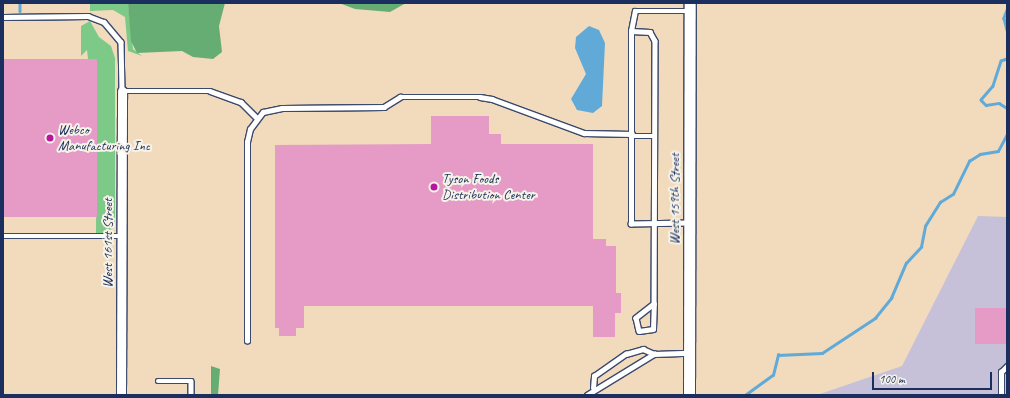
<!DOCTYPE html>
<style>
body{margin:0}
#map{position:relative;width:1010px;height:398px;overflow:hidden;background:#f1dbbc;font-family:Caveat,sans-serif}
div>[style]{position:absolute}
[style*='--x']{left:calc(var(--x)*1px);top:calc(var(--y)*1px);width:calc(var(--w)*1px);rotate:calc(var(--a)*1deg)}
.industrial>*{inset:0;background:#c6c0d9}
.green>*{inset:0;background:#7dc987}
.forest>*{inset:0;background:#66ad74}
.water>*{inset:0;background:#61aad8}
.stream>*{height:2.5px;margin:-1.25px;padding:0 1.25px;transform-origin:1.25px;border-radius:1.25px;background:#61aad8}
.building>*{inset:0;background:#e59bc6;transform-origin:0 0}
.roads{filter:drop-shadow(1px 0 #3b496c) drop-shadow(-1px 0 #3b496c) drop-shadow(0 1px #3b496c) drop-shadow(0 -1px #3b496c)}
.service>*{height:4.5px;margin:-2.25px;padding:0 2.25px;transform-origin:2.25px;border-radius:2.25px;background:#fff}
.minor>*{height:9px;margin:-4.5px;padding:0 4.5px;transform-origin:4.5px;border-radius:4.5px;background:#fff}
.tertiary>*{height:11px;margin:-5.5px;padding:0 5.5px;transform-origin:5.5px;border-radius:5.5px;background:#fff}
.dots>*{width:11px;height:11px;translate:-50% -50%;box-sizing:border-box;border:2px solid #f7f3e8;border-radius:50%}
span{translate:-50% -50%;white-space:nowrap;text-align:center;line-height:1.15;-webkit-text-stroke:4px #f7f3e8;paint-order:stroke}
.poi-label{font-size:14px;color:#1b2f5e}
.left{translate:0 -50%;text-align:left}
.street-label{font-size:14px;color:#1b2f5e}
.frame{position:absolute;inset:0;border:4px solid #1b2f5e;pointer-events:none}
.scale{position:absolute;left:872px;top:372px;width:120px;height:18px;box-sizing:border-box;border:2px solid #1b2f5e;border-top:0;padding-left:5px;font-size:12px;line-height:14px;white-space:nowrap;color:#1b2f5e;-webkit-text-stroke:3px #f7f3e8;paint-order:stroke}
</style>
<div id="map">
<div class="industrial">
<i style="clip-path:polygon(978px 216px,1007px 217px,1007px 395px,817px 395px,902px 366px)"></i>
</div>
<div class="green">
<i style="clip-path:polygon(90px 3px,128px 3px,133px 49px,142px 56px,128px 51px,125px 17px,113px 10px,90px 11px)"></i>
<i style="clip-path:polygon(90px 21px,99px 37px,111px 46px,115px 58px,115px 221px,112px 229px,103px 233px,96px 233px,97px 59px,88px 59px,87px 50px,81px 56px,81px 26px)"></i>
</div>
<div class="forest">
<i style="clip-path:polygon(128px 3px,225px 3px,219px 26px,222px 52px,213px 59px,193px 57px,182px 51px,137px 53px,131px 41px)"></i>
<i style="clip-path:polygon(339px 3px,406px 3px,390px 12px,355px 9px)"></i>
<i style="clip-path:polygon(211px 366px,220px 369px,218px 395px,211px 395px)"></i>
</div>
<div class="water">
<i style="clip-path:polygon(589px 26px,599px 30px,605px 43px,602px 106px,593px 113px,577px 110px,571px 99px,586px 74px,575px 48px,576px 37px)"></i>
</div>
<div class="stream">
<i style="--x:20;--y:3;--w:8;--a:90"></i>
<i style="--x:1007;--y:10;--w:9;--a:111"></i>
<i style="--x:1004;--y:18;--w:12;--a:76"></i>
<i style="--x:1007;--y:59;--w:6;--a:162"></i>
<i style="--x:1001;--y:61;--w:26;--a:108"></i>
<i style="--x:993;--y:86;--w:18;--a:131"></i>
<i style="--x:981;--y:100;--w:7;--a:45"></i>
<i style="--x:986;--y:105;--w:13;--a:-9"></i>
<i style="--x:999;--y:103;--w:9;--a:32"></i>
<i style="--x:745;--y:395;--w:34;--a:-36"></i>
<i style="--x:773;--y:375;--w:21;--a:-76"></i>
<i style="--x:778;--y:355;--w:44;--a:-2.6"></i>
<i style="--x:822;--y:353;--w:64;--a:-33.4"></i>
<i style="--x:875;--y:318;--w:26;--a:-51"></i>
<i style="--x:891;--y:298;--w:38;--a:-67"></i>
<i style="--x:906;--y:263;--w:22;--a:-47"></i>
<i style="--x:921;--y:247;--w:21;--a:-79"></i>
<i style="--x:925;--y:226;--w:28;--a:-58"></i>
<i style="--x:940;--y:202;--w:15;--a:-32"></i>
<i style="--x:953;--y:194;--w:37;--a:-64"></i>
<i style="--x:969;--y:161;--w:13;--a:-32"></i>
<i style="--x:980;--y:154;--w:18;--a:-9"></i>
<i style="--x:998;--y:151;--w:19;--a:-62"></i>
</div>
<div class="building">
<i style="left:3px;top:59px;width:94px;height:158px"></i>
<i style="clip-path:polygon(431px 116px,489px 116px,489px 134px,501px 134px,501px 144px,593px 144px,593px 239px,606px 239px,606px 246px,616px 246px,616px 293px,621px 293px,621px 313px,615px 313px,615px 337px,593px 337px,593px 306px,304px 306px,304px 328px,296px 328px,296px 336px,279px 336px,279px 328px,275px 328px,275px 145px,431px 144px)"></i>
<i style="left:975px;top:308px;width:32px;height:36px"></i>
</div>
<div class="roads">
<div class="service">
<i style="--x:3;--y:17;--w:85;--a:-0.7"></i>
<i style="--x:88;--y:16;--w:17;--a:21"></i>
<i style="--x:104;--y:22;--w:26;--a:50"></i>
<i style="--x:121;--y:42;--w:49;--a:88.8"></i>
<i style="--x:122;--y:91;--w:88;--a:0"></i>
<i style="--x:210;--y:91;--w:33;--a:20"></i>
<i style="--x:241;--y:102;--w:21;--a:45"></i>
<i style="--x:631;--y:31;--w:19;--a:3"></i>
<i style="--x:650;--y:32;--w:10;--a:61"></i>
<i style="--x:655;--y:41;--w:263;--a:90.2"></i>
<i style="--x:654;--y:304;--w:23;--a:142"></i>
<i style="--x:636;--y:318;--w:13;--a:77"></i>
<i style="--x:639;--y:331;--w:14;--a:-8"></i>
<i style="--x:653;--y:329;--w:25;--a:-88"></i>
<i style="--x:632;--y:136;--w:23;--a:0"></i>
<i style="--x:689;--y:223;--w:58;--a:179"></i>
<i style="--x:631;--y:224;--w:193;--a:-90"></i>
<i style="--x:631;--y:31;--w:20;--a:-79"></i>
<i style="--x:635;--y:11;--w:55;--a:0"></i>
<i style="--x:3;--y:236;--w:119;--a:0"></i>
<i style="--x:247;--y:341;--w:199;--a:-90"></i>
<i style="--x:247;--y:142;--w:13;--a:-77"></i>
<i style="--x:250;--y:129;--w:21;--a:-53"></i>
<i style="--x:263;--y:112;--w:19;--a:-12"></i>
<i style="--x:282;--y:108;--w:102;--a:-0.6"></i>
<i style="--x:384;--y:107;--w:19;--a:-32"></i>
<i style="--x:400;--y:97;--w:80;--a:0"></i>
<i style="--x:480;--y:97;--w:12;--a:9"></i>
<i style="--x:492;--y:99;--w:98;--a:20.3"></i>
<i style="--x:584;--y:133;--w:48;--a:1.2"></i>
<i style="--x:158;--y:381;--w:33;--a:0"></i>
<i style="--x:191;--y:381;--w:14;--a:90"></i>
<i style="--x:593;--y:388;--w:12;--a:-85"></i>
<i style="--x:594;--y:376;--w:39;--a:-35"></i>
<i style="--x:626;--y:354;--w:18;--a:-16"></i>
<i style="--x:643;--y:349;--w:12;--a:24"></i>
<i style="--x:587;--y:395;--w:79;--a:-31.5"></i>
<i style="--x:654;--y:354;--w:35;--a:-2"></i>
<i style="--x:1001;--y:395;--w:23;--a:-90"></i>
<i style="--x:1001;--y:372;--w:8;--a:-45"></i>
</div>
<div class="minor">
<i style="--x:121;--y:395;--w:304;--a:-89.8"></i>
</div>
<div class="tertiary">
<i style="--x:689;--y:395;--w:392;--a:-89.9"></i>
</div>
</div>
<div class="dots">
<i style="left:50px;top:138px;background:#b5179e"></i>
<i style="left:434px;top:187px;background:#b5179e"></i>
</div>
<div class="poi-label">
<span class="left" style="left:58px;top:138px">Webco<br>Manufacturing Inc</span>
<span class="left" style="left:442px;top:187px">Tyson Foods<br>Distribution Center</span>
</div>
<div class="street-label">
<span style="left:675px;top:199px;rotate:-90deg">West 159th Street</span>
<span style="left:108px;top:243px;rotate:-90deg">West 161st Street</span>
</div>
<div class="frame"></div>
<div class="scale">100 m</div>
</div>
